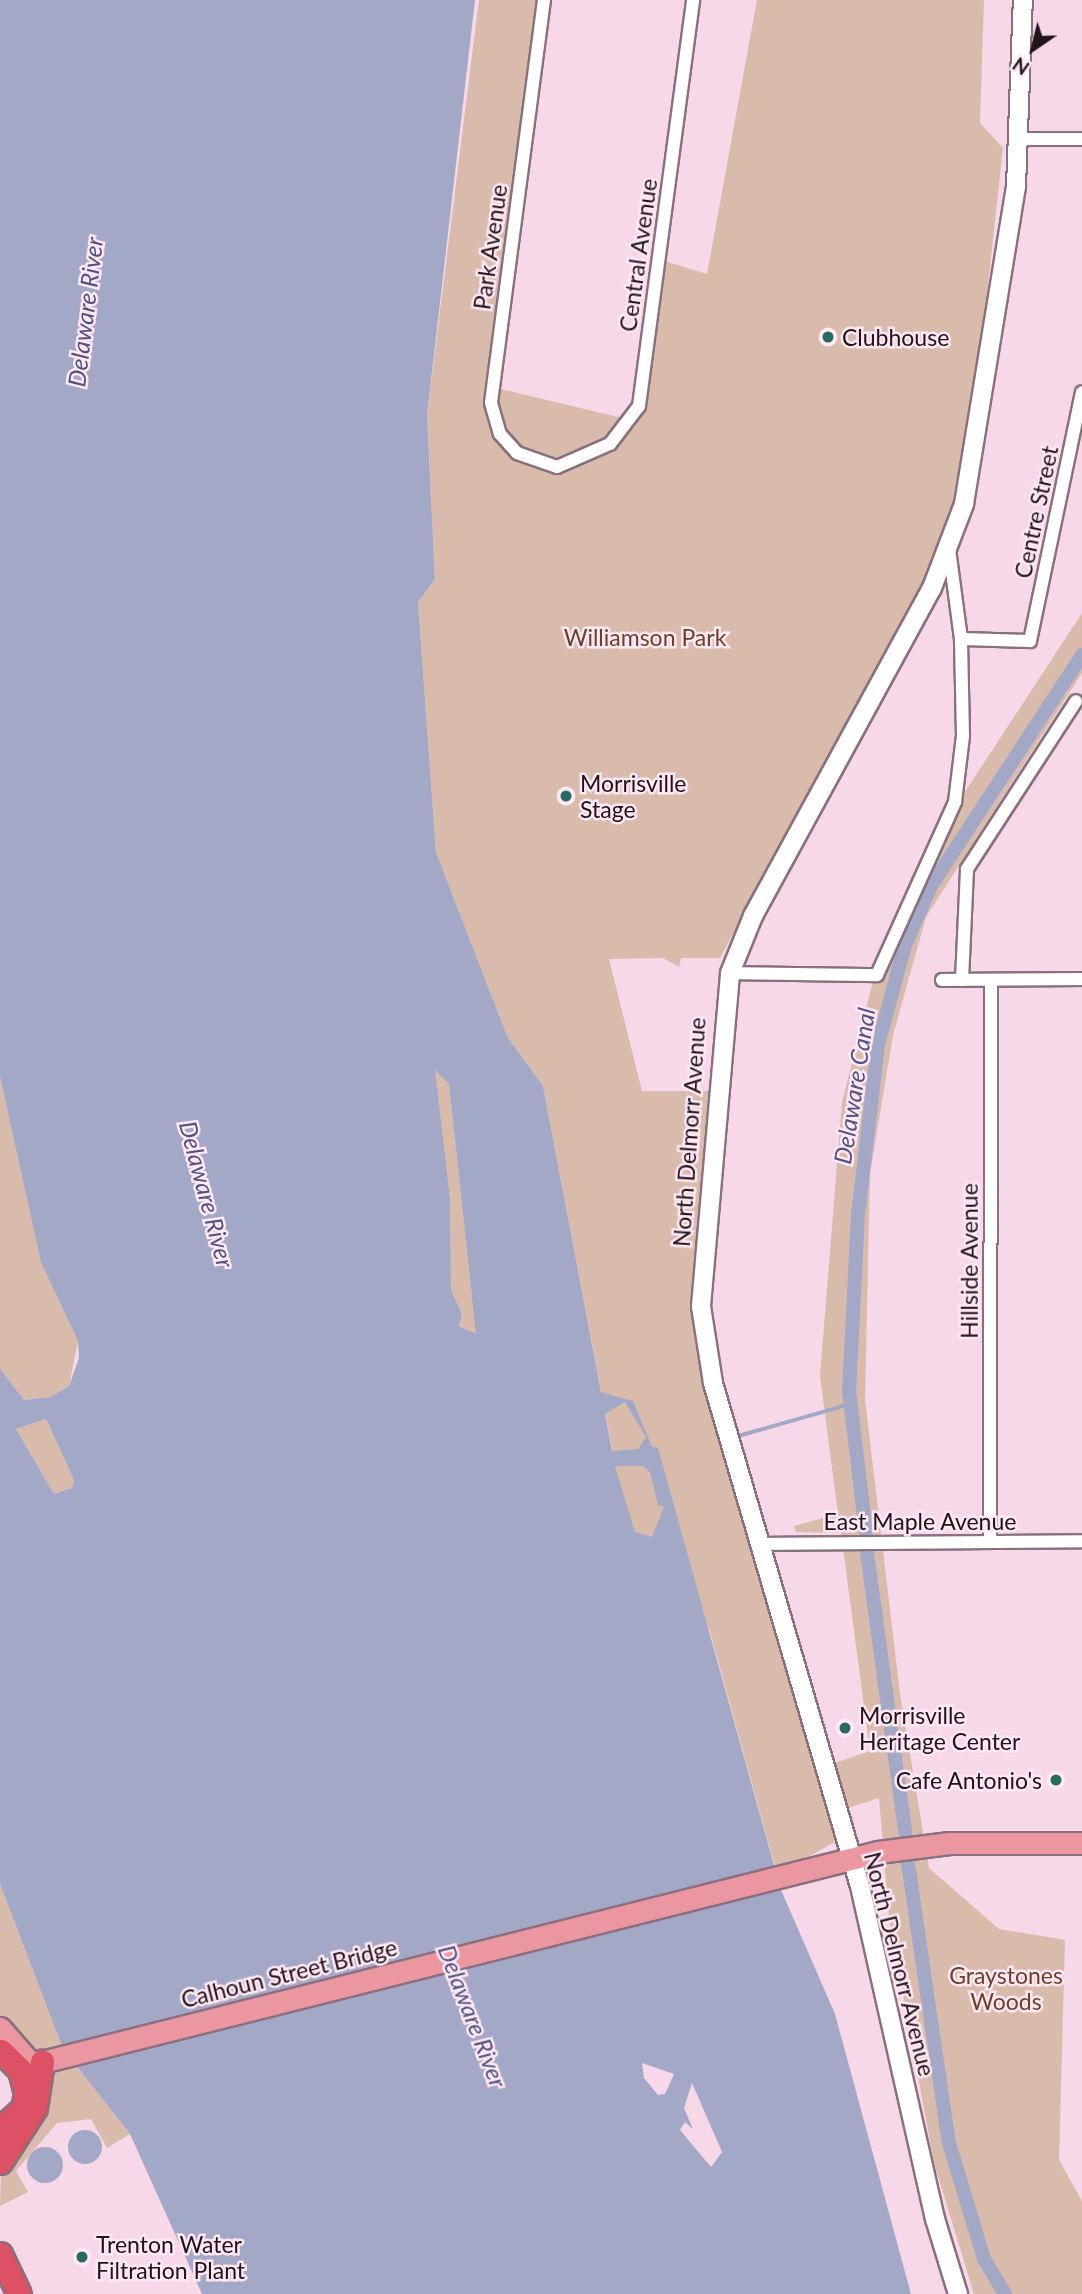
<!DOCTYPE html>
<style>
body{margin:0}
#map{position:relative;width:1082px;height:2294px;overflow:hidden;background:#f6d8e8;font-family:Lato,sans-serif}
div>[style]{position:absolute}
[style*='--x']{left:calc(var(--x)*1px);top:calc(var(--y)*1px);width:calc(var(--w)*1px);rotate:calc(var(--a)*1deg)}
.green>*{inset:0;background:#d9bbac}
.water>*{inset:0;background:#a4a8c7}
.round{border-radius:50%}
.stream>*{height:3.5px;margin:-1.75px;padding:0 1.75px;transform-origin:1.75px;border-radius:1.75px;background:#a4a8c7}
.canal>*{height:14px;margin:-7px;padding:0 7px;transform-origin:7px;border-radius:7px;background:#a4a8c7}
.roads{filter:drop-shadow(2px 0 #8a707f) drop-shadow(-2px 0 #8a707f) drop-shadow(0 2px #8a707f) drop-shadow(0 -2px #8a707f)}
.minor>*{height:12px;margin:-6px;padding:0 6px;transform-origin:6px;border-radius:6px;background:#fff}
.secondary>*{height:18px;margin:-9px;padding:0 9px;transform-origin:9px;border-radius:9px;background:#fff}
.primary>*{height:21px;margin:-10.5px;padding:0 10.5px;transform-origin:10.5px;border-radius:10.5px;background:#ea97a2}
.motorway>*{height:23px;margin:-11.5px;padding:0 11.5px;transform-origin:11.5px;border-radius:11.5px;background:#dc5264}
.dots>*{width:19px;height:19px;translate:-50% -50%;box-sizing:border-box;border:4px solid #ffe7f4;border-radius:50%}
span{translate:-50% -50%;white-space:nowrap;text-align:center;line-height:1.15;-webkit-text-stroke:5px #ffe7f4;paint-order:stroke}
.street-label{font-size:23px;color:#1e1419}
.poi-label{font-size:23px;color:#1e1419}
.left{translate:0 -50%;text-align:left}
.right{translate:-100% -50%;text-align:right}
.park-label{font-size:23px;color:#6e4027}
.water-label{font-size:24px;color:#4e5381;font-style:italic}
.north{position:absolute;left:998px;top:14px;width:70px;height:70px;-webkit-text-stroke:5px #ffe7f4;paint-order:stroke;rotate:215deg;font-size:19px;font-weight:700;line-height:28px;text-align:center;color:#1e1419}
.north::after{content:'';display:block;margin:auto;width:24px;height:32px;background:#1e1419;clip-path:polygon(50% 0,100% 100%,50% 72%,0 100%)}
</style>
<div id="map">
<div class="green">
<i style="clip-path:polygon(479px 0,542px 0,492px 387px,631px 420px,658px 259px,707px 274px,757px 0,984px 0,980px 123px,1003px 148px,964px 504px,720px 958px,681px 958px,679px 967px,663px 958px,609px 959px,642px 1091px,716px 1091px,702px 1290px,726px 1429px,842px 1838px,777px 1874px,709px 1628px,647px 1557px,624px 1512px,543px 1086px,507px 1036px,436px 852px,418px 602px,435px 578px,427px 415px)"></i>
<i style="clip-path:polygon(1082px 613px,1082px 673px,926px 917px,893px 1035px,870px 1174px,865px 1399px,900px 1694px,929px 1868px,999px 1929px,1065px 1940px,1059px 2160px,1082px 2201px,1082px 2294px,974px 2294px,934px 2163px,889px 1918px,879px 1798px,842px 1810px,829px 1765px,870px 1751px,841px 1533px,796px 1532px,794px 1526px,838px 1514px,820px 1376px,842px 1102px,880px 954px,927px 850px)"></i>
<i style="clip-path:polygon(434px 1069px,449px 1084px,477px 1335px,459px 1326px,462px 1314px,451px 1290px,450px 1198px)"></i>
<i style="clip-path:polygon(0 1077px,41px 1263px,78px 1341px,69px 1386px,52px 1397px,24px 1400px,0 1368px)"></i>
<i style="clip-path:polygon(46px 1419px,74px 1480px,72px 1488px,54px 1494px,16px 1429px)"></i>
<i style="clip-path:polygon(0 1884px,63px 2049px,130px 2134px,107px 2148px,91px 2119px,57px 2123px,16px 2171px,28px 2192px,0 2206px,1px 2174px,34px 2134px,0 2016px)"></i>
</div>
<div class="water">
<i style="clip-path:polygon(evenodd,0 0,475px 0,427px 415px,435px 579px,418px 602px,436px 852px,507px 1036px,543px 1086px,601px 1392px,633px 1401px,652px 1447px,658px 1448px,781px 1890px,835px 2014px,911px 2294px,202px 2294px,130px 2134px,63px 2049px,0 1884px,0 1368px,24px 1400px,51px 1397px,69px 1386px,79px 1358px,78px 1341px,41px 1263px,0 1077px,0 0,435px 1070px,449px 1084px,476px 1334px,459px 1326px,462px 1314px,451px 1290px,450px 1198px,435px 1070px,0 0,625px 1402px,646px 1437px,638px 1449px,612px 1451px,605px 1414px,625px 1402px,0 0,46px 1419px,74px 1480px,72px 1488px,54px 1494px,16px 1429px,46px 1419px,0 0,615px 1466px,643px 1466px,650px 1472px,658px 1505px,664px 1507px,652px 1537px,635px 1532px,615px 1466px,0 0,642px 2063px,674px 2074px,665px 2094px,658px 2095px,644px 2078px,642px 2063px,0 0,692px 2083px,722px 2152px,711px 2167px,680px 2130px,685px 2122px,693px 2129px,684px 2108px,692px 2083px)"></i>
<i class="round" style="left:68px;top:2130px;width:34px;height:34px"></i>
<i class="round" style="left:27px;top:2147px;width:36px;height:36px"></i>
</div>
<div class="stream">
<i style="--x:742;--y:1435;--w:113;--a:-15.9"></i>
</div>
<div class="canal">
<i style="--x:866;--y:1532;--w:141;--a:-96.9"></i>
<i style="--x:849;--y:1392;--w:177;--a:-87.1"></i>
<i style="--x:858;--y:1215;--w:171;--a:-83.3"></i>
<i style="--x:878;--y:1045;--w:104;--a:-74.9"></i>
<i style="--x:905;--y:945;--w:64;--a:-66.2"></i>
<i style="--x:931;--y:886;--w:276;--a:-56.8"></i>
<i style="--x:867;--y:1553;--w:282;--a:82.2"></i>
<i style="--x:908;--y:1863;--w:283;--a:81.7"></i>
<i style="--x:949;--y:2143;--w:121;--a:73.2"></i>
<i style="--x:984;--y:2259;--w:41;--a:59"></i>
</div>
<div class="roads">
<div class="minor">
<i style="--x:544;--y:0;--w:406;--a:97.5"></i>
<i style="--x:491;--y:403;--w:32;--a:74"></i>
<i style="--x:500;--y:434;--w:25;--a:48"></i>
<i style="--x:517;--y:453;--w:42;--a:19.3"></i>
<i style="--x:557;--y:467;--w:58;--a:-23.5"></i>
<i style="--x:610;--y:444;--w:48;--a:-52.7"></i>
<i style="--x:639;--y:406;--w:410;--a:-82.4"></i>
<i style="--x:1021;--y:139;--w:61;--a:0"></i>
<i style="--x:961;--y:639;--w:69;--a:1.7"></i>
<i style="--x:1030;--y:641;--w:254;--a:-78.2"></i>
<i style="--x:730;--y:973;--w:147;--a:0.8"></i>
<i style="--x:877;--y:975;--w:190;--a:-65.7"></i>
<i style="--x:955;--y:802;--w:66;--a:-83.1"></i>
<i style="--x:963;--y:736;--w:97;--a:-91.2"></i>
<i style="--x:961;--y:639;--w:91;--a:-97.6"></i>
<i style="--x:942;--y:980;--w:140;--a:-0.4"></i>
<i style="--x:962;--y:980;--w:111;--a:-87.4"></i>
<i style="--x:967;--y:869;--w:200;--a:-57"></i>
<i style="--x:990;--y:1541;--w:560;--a:-89.9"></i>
<i style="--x:759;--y:1544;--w:323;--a:-0.5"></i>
</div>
<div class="secondary">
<i style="--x:958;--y:2294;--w:78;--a:-107"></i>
<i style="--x:935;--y:2219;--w:344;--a:-102.7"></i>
<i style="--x:859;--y:1883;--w:521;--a:-106.28"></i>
<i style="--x:713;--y:1383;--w:78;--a:-98.9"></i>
<i style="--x:701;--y:1306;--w:334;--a:-85"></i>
<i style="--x:730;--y:973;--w:61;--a:-68"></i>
<i style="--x:753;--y:916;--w:374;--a:-61.4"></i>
<i style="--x:932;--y:588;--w:90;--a:-69.1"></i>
<i style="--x:964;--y:504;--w:321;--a:-80.7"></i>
<i style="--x:1016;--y:187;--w:187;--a:-87.9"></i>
</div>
<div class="primary">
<i style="--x:0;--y:2028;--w:40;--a:49"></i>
<i style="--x:2;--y:2052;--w:23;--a:25"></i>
<i style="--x:23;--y:2062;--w:19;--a:0"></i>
<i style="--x:42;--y:2062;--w:862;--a:-14.1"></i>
<i style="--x:878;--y:1852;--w:72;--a:-7.2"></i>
<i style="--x:949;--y:1843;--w:133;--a:0"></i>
</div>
<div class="motorway">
<i style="--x:0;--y:2129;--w:31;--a:-42"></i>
<i style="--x:23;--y:2108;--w:14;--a:-78"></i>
<i style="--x:26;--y:2094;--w:25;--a:-104"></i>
<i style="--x:20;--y:2070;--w:27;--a:-135"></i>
<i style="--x:0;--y:2162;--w:64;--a:-57.1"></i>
<i style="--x:35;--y:2108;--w:47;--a:-81.3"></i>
<i style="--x:0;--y:2254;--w:44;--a:64.6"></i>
</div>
</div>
<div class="dots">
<i style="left:828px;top:337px;background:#256c61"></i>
<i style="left:566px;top:796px;background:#256c61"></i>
<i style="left:845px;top:1728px;background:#256c61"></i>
<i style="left:1056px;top:1780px;background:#256c61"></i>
<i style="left:82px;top:2257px;background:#256c61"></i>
</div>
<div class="street-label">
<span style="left:490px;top:247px;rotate:-82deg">Park Avenue</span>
<span style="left:638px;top:255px;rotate:-82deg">Central Avenue</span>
<span style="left:1036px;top:512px;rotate:-78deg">Centre Street</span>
<span style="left:689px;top:1132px;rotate:-86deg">North Delmorr Avenue</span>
<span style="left:969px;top:1261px;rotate:-90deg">Hillside Avenue</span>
<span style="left:920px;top:1521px">East Maple Avenue</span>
<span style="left:900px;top:1964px;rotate:76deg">North Delmorr Avenue</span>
<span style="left:289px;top:1973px;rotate:-14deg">Calhoun Street Bridge</span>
</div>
<div class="poi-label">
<span class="left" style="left:842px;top:337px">Clubhouse</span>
<span class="left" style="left:580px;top:796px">Morrisville<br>Stage</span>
<span class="left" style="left:859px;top:1728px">Morrisville<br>Heritage Center</span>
<span class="right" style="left:1042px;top:1780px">Cafe Antonio's</span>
<span class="left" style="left:96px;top:2257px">Trenton Water<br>Filtration Plant</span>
</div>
<div class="park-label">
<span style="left:645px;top:637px">Williamson Park</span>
<span style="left:1006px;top:1988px">Graystones<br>Woods</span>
</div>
<div class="water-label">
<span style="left:85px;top:312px;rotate:-83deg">Delaware River</span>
<span style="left:854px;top:1086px;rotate:-81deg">Delaware Canal</span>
<span style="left:207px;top:1194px;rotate:75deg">Delaware River</span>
<span style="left:473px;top:2016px;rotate:69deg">Delaware River</span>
</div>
<div class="north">N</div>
</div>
